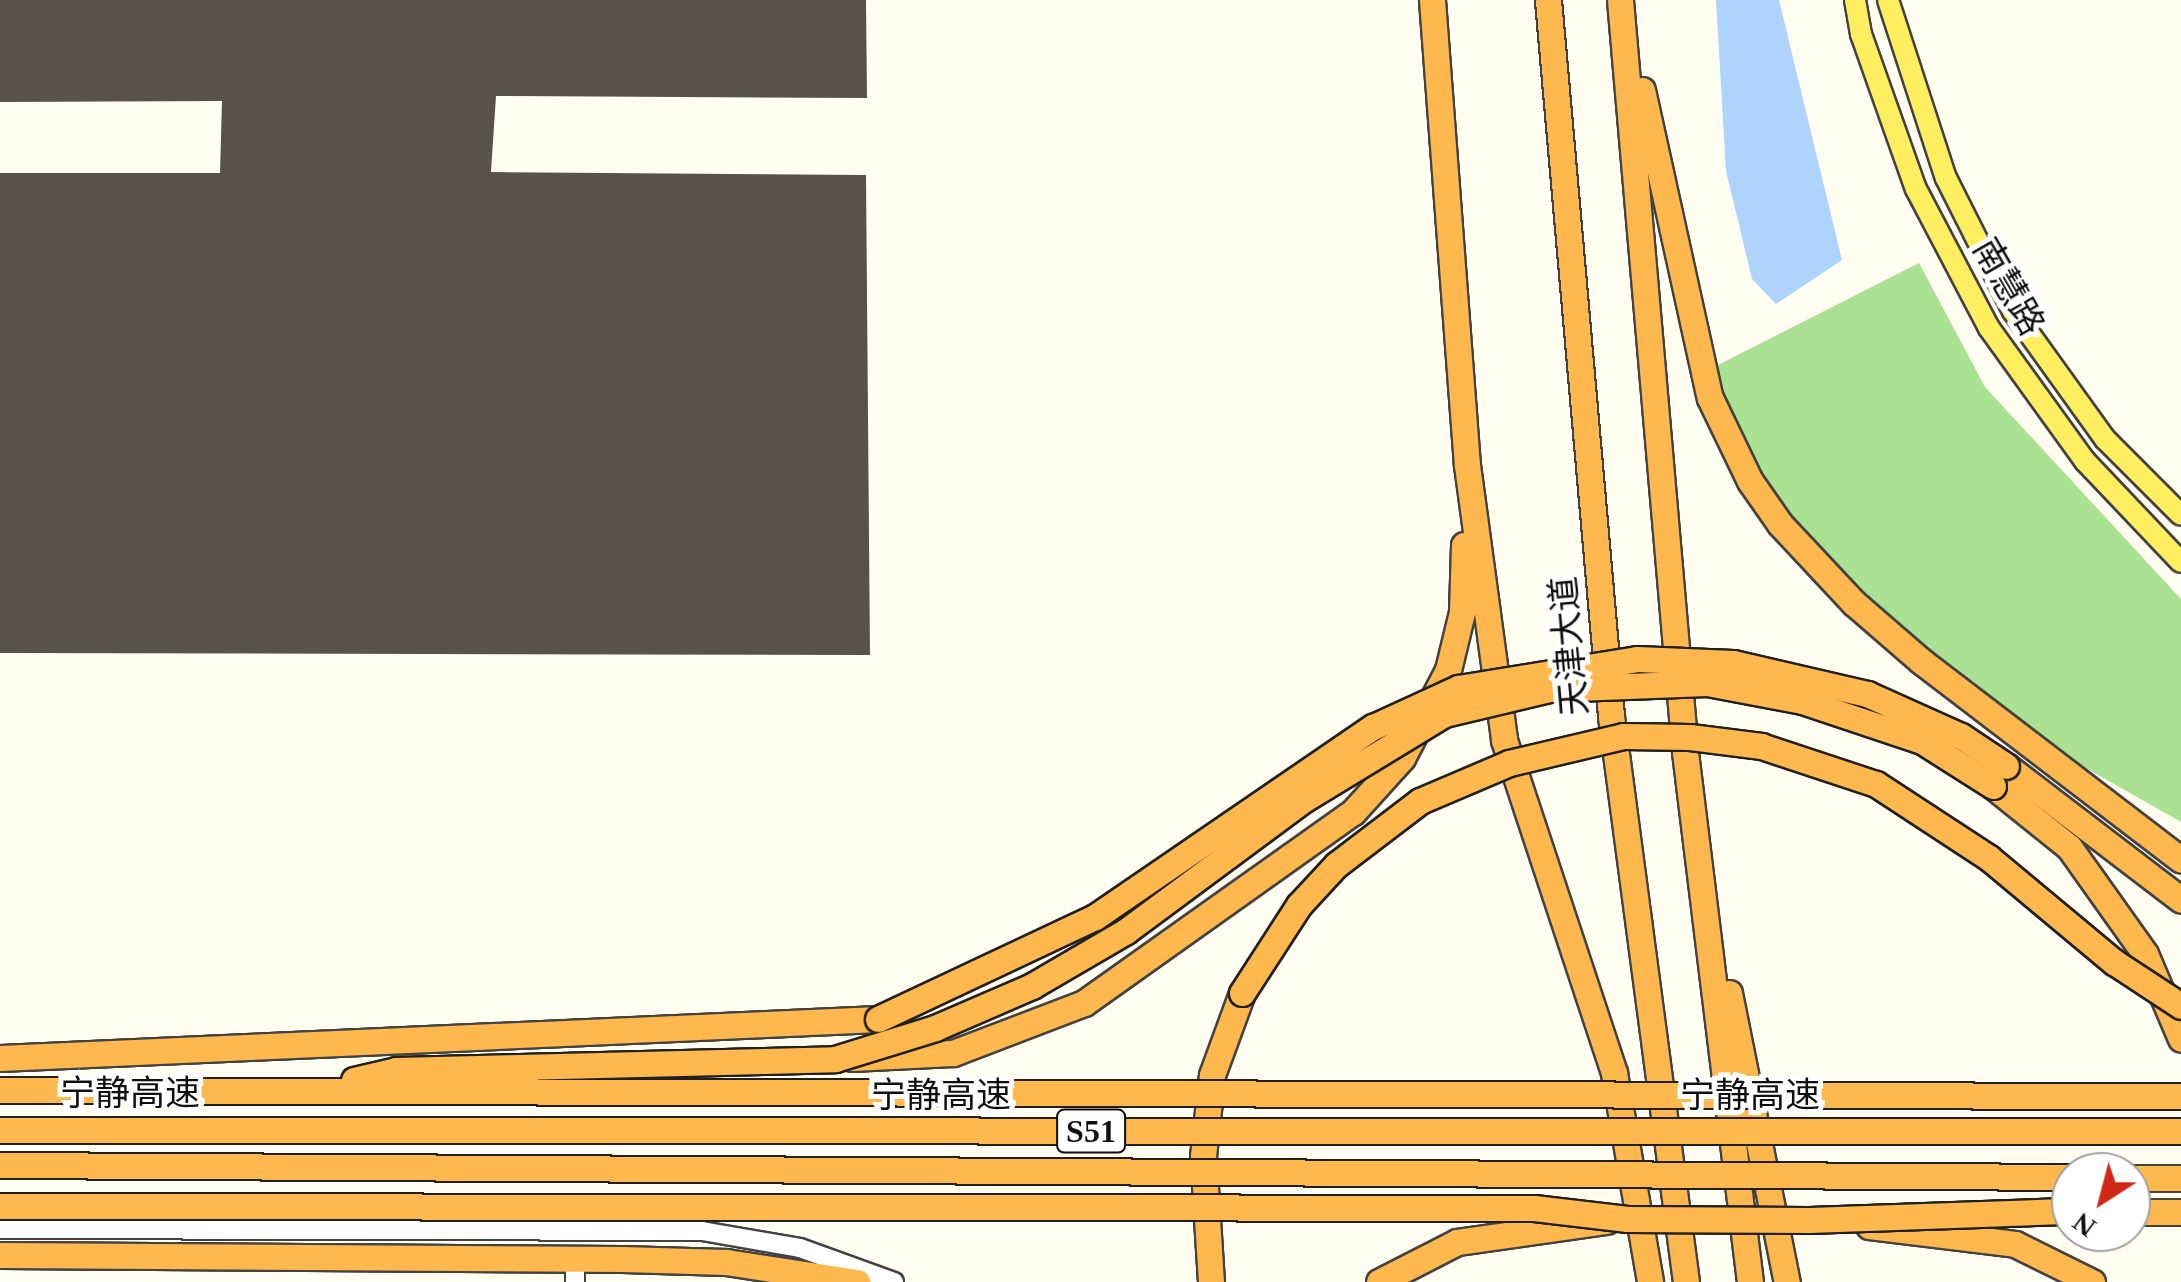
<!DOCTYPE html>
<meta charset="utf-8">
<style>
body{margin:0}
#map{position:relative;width:2181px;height:1282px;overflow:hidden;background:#fffef0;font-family:"Times New Roman","Noto Sans SC",serif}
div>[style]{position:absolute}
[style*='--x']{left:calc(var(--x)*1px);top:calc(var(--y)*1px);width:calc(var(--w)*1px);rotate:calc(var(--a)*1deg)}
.forest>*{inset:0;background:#abe192}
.water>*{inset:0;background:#aed4fd}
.building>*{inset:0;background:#59524a}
.roads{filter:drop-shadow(2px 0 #424242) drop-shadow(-2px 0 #424242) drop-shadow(0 2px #424242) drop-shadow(0 -2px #424242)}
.minor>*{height:18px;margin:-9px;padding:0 9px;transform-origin:9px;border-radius:9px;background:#fff}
.major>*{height:20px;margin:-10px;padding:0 10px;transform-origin:10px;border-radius:10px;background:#ffef60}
.highway>*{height:25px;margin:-12.5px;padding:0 12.5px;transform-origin:12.5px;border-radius:12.5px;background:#ffb84e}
.bridges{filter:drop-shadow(2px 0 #202020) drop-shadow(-2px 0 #202020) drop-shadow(0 2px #202020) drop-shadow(0 -2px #202020)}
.highway-bridge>*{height:25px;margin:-12.5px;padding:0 12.5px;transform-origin:12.5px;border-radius:12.5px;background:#ffb84e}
span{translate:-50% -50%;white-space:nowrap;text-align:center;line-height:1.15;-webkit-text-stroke:10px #fff;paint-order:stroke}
.shield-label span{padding:2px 8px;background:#fff;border:2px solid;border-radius:8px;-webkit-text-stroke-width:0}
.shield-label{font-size:32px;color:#0f0f0f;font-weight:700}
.street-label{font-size:35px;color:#0f0f0f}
.north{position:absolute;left:2051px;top:1152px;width:100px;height:100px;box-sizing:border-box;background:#fff;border:2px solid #9f9f9f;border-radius:50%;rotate:216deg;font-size:28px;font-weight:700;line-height:40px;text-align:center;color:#0f0f0f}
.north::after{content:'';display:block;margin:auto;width:35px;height:45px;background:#ce2817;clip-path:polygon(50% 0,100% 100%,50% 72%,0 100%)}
</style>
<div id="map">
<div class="forest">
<i style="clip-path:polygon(1919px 263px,1985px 387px,2181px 599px,2181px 822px,2033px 738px,1823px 561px,1756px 470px,1710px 369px)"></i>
</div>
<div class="water">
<i style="clip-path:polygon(1716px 0,1779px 0,1842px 260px,1776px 304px,1752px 279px,1726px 171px)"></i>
</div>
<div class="building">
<i style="clip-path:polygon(0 0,866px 0,867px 98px,496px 96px,491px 172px,866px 175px,870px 655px,0 653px,0 173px,220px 173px,222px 101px,0 102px)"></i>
</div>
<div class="roads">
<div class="minor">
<i style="--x:0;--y:1229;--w:702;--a:0.16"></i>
<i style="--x:702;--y:1231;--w:99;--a:9.8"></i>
<i style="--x:800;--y:1248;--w:100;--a:19.9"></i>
<i style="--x:575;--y:1282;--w:23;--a:-90"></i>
</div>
<div class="major">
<i style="--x:1855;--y:0;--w:35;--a:80"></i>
<i style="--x:1861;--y:34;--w:164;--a:70.5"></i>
<i style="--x:1916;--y:189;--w:157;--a:62.3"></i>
<i style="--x:1989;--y:328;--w:164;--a:54.2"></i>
<i style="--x:2085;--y:461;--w:139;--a:46.5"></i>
<i style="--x:1888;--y:0;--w:187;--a:72"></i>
<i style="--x:1946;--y:178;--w:149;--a:63.3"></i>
<i style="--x:2013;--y:311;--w:158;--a:54.3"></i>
<i style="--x:2105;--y:439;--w:107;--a:45"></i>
</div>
<div class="highway">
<i style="--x:1432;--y:0;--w:466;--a:85.7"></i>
<i style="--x:1467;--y:465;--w:277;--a:82.3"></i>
<i style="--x:1504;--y:740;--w:351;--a:71.7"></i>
<i style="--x:1614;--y:1073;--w:212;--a:80.2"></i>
<i style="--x:1548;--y:0;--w:719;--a:84.97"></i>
<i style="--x:1611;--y:716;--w:571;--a:82.45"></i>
<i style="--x:1620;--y:0;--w:755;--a:85.06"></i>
<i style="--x:1685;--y:752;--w:534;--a:83.01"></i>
<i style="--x:1642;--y:90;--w:315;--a:77.6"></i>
<i style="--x:1710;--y:398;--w:92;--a:64.3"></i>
<i style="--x:1750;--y:481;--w:52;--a:55.1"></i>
<i style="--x:1780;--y:524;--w:108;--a:46.9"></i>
<i style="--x:1854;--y:603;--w:89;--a:40.9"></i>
<i style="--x:1921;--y:661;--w:327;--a:37.4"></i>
<i style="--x:2006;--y:766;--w:220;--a:37.4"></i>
<i style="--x:1993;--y:786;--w:97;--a:38.8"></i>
<i style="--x:2069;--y:847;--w:131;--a:54.6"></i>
<i style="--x:2145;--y:954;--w:92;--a:67"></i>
<i style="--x:1729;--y:993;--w:295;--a:78.7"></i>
<i style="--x:0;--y:1058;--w:879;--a:-2.54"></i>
<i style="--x:852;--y:1058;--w:101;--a:-2.8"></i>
<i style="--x:953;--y:1053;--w:140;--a:-20.9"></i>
<i style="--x:1084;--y:1003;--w:330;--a:-35.4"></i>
<i style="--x:1353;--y:812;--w:73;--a:-47.8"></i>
<i style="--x:1402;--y:758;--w:99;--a:-62.4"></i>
<i style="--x:1448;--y:670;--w:60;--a:-76.4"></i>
<i style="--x:1462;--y:612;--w:67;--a:-88.3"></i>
<i style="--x:2131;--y:1178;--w:50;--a:0"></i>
<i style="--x:2131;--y:1212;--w:50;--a:0"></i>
<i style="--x:1869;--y:1226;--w:147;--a:7"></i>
<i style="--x:2015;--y:1244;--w:86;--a:26.3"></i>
<i style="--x:0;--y:1255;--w:622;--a:0.37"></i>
<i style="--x:622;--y:1259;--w:104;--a:1.7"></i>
<i style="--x:726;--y:1262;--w:133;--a:8.7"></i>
<i style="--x:1211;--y:1282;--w:126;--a:-93.6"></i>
<i style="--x:1203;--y:1156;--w:81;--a:-83.7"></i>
<i style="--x:1212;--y:1075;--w:87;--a:-69.9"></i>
<i style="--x:1379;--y:1282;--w:88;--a:-27.1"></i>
<i style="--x:1457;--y:1242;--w:151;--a:-8"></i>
</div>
</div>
<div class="bridges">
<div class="highway-bridge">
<i style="--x:1242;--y:993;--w:105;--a:-57.1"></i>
<i style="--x:1299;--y:905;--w:54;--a:-47.2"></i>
<i style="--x:1336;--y:865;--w:106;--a:-37.3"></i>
<i style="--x:1420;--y:801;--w:97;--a:-23.1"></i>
<i style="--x:1509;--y:763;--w:117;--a:-13.3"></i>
<i style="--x:1623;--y:736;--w:67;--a:0.9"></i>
<i style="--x:1690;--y:737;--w:72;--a:7.2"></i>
<i style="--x:1761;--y:746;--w:121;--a:18.3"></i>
<i style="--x:1876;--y:784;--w:135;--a:33.2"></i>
<i style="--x:1989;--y:858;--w:163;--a:39.8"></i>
<i style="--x:2114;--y:962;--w:80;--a:33.3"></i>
<i style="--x:878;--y:1019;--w:240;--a:-25.2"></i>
<i style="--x:1095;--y:917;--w:337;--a:-34.4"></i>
<i style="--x:1373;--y:727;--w:94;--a:-24.6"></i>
<i style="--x:1458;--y:688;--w:181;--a:-9.2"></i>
<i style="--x:1637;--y:659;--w:96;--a:2.4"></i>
<i style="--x:1733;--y:663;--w:138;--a:13"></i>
<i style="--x:1867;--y:694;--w:103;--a:24.1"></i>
<i style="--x:1961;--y:736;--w:54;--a:33.7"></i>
<i style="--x:354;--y:1080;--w:43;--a:-13.4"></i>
<i style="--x:396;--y:1070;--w:439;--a:-1.4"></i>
<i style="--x:835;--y:1059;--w:105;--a:-17.2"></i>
<i style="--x:935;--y:1028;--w:106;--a:-23.4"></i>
<i style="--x:1032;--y:986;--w:109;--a:-30.3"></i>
<i style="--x:1126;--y:931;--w:224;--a:-36.5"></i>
<i style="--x:1306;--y:798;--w:162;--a:-31.3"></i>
<i style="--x:1444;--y:714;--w:108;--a:-13.4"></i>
<i style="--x:1549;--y:689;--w:158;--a:-2.2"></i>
<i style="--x:1707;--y:683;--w:97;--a:10.7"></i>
<i style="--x:1802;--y:701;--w:126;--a:18.4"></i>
<i style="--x:1922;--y:741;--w:84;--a:32.4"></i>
<i style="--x:0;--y:1090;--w:2181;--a:0.16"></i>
<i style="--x:0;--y:1130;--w:2181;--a:0.03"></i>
<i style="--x:0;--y:1165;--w:2071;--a:0.33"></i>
<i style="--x:0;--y:1206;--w:1534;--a:0.07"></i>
<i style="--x:1534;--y:1208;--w:94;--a:6.7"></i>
<i style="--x:1627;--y:1219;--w:182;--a:0.3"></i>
<i style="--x:1809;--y:1220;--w:262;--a:-2"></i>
</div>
</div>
<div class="shield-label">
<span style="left:1091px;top:1131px">S51</span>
</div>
<div class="street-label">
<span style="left:2008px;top:287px;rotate:60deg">南慧路</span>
<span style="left:1570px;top:646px;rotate:-95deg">天津大道</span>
<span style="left:130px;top:1094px">宁静高速</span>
<span style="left:941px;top:1096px">宁静高速</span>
<span style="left:1750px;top:1096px">宁静高速</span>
</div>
<div class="north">N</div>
</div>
